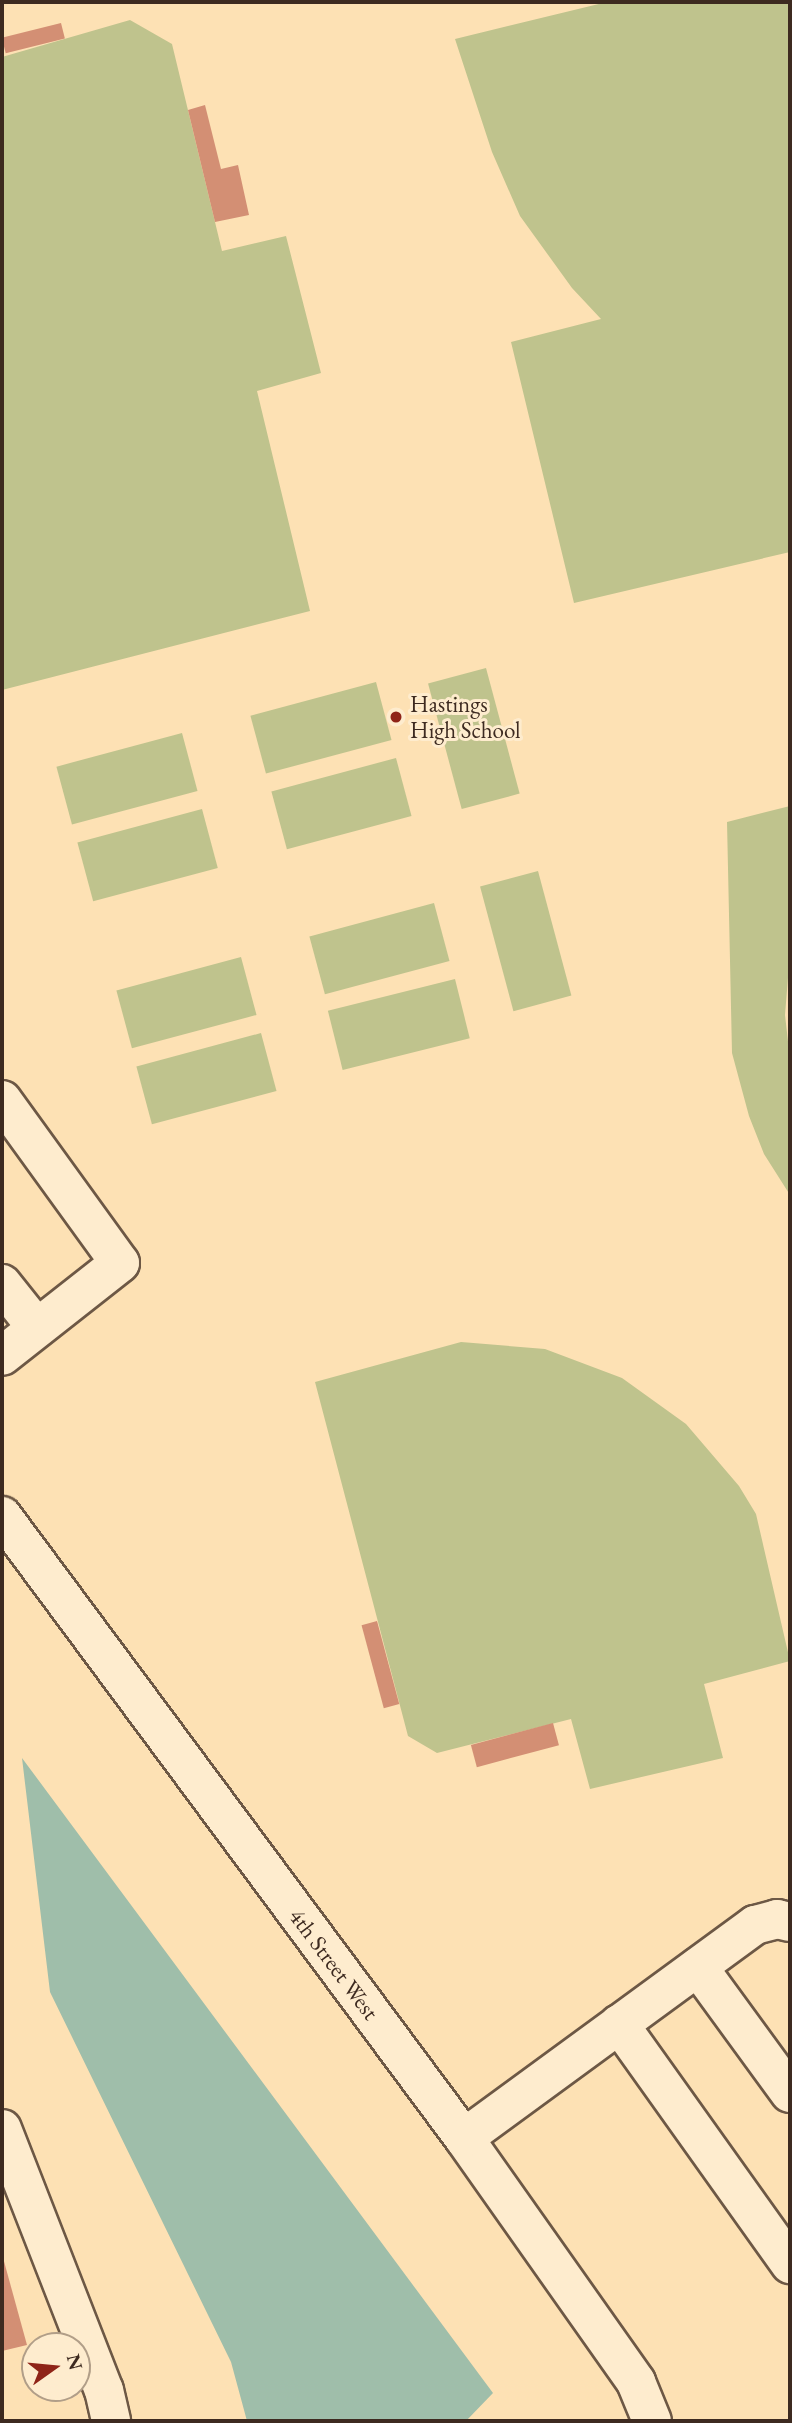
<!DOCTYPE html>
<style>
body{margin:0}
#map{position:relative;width:792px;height:2423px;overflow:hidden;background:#fde1b4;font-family:"EB Garamond",serif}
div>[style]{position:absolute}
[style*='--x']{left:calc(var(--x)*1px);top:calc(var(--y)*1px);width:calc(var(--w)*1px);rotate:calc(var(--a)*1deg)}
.green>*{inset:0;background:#bfc38d;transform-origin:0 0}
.water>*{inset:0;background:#9fbeaa}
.building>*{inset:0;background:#d38f74;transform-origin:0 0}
.roads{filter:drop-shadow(2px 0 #6d5845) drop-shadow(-2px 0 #6d5845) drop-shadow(0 2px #6d5845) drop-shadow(0 -2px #6d5845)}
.minor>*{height:38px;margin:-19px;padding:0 19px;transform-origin:19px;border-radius:19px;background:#feecce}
.dots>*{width:19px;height:19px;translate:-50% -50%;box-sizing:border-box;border:4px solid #feecce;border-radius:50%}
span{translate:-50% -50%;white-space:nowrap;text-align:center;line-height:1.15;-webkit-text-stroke:6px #feecce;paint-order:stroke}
.poi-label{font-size:23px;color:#3d2a20}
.left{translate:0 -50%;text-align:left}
.street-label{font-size:23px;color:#3d2a20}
.frame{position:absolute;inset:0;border:4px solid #3d2a20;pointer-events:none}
.north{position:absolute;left:21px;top:2332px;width:70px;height:70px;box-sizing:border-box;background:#feecce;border:2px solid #b19e88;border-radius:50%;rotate:75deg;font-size:19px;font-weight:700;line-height:28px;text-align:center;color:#3d2a20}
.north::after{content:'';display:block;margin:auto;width:24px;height:32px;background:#8f2418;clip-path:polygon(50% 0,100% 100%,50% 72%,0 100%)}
</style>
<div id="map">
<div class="green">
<i style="clip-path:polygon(607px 2px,790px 2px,790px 552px,574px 603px,511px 342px,601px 319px,572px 288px,520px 216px,492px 152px,455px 39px)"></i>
<i style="clip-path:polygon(130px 20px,172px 44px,222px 251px,286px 236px,321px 373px,257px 391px,310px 611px,2px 690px,2px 57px)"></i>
<i style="left:486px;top:668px;width:130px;height:60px;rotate:75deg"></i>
<i style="left:376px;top:682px;width:60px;height:130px;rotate:75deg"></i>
<i style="left:182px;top:733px;width:60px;height:130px;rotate:75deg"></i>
<i style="left:396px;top:758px;width:60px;height:129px;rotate:75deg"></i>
<i style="clip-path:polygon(790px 806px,790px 953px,785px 1015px,790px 1059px,790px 1195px,764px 1154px,749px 1116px,732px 1053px,727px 822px)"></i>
<i style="left:202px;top:809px;width:61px;height:129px;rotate:75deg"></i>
<i style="left:538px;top:871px;width:129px;height:60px;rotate:75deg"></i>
<i style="left:434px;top:903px;width:60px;height:129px;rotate:75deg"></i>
<i style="left:241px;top:957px;width:60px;height:129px;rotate:75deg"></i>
<i style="left:455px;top:979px;width:61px;height:131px;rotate:76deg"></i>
<i style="left:261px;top:1033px;width:60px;height:129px;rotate:75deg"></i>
<i style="clip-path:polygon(461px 1342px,545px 1349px,622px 1378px,686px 1424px,739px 1486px,756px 1514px,790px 1661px,704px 1684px,723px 1758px,590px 1789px,571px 1719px,437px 1753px,408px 1736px,315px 1382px)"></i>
</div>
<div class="water">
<i style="clip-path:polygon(22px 1758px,493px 2393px,466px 2421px,247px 2421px,231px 2362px,50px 1992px)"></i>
</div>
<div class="building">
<i style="left:61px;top:23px;width:16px;height:61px;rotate:76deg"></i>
<i style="clip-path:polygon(205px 105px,221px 169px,238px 165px,249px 215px,215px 222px,188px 110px)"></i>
<i style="left:377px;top:1621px;width:86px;height:16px;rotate:75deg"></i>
<i style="left:553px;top:1723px;width:23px;height:85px;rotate:75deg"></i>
<i style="clip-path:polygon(2px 2254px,27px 2345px,2px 2351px)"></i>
</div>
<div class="roads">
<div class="minor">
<i style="--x:2;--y:1100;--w:201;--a:54.1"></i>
<i style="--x:120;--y:1263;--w:150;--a:141.8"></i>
<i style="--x:2;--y:1284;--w:56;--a:51.5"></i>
<i style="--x:2;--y:1516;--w:775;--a:53.4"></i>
<i style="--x:464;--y:2138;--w:299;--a:54.8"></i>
<i style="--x:636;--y:2382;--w:42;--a:67.7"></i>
<i style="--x:698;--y:1967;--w:156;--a:53.9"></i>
<i style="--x:619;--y:2024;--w:295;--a:54.5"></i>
<i style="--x:2;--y:2129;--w:280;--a:68.7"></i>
<i style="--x:104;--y:2390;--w:32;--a:77"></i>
<i style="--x:464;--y:2138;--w:361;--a:-36.2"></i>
<i style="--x:755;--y:1925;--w:23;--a:-15"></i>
<i style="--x:777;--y:1919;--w:13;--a:13"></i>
</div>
</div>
<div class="dots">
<i style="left:396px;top:717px;background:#8f2418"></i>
</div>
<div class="poi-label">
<span class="left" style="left:410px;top:717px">Hastings<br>High School</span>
</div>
<div class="street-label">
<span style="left:334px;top:1964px;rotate:53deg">4th Street West</span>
</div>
<div class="frame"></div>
<div class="north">N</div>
</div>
